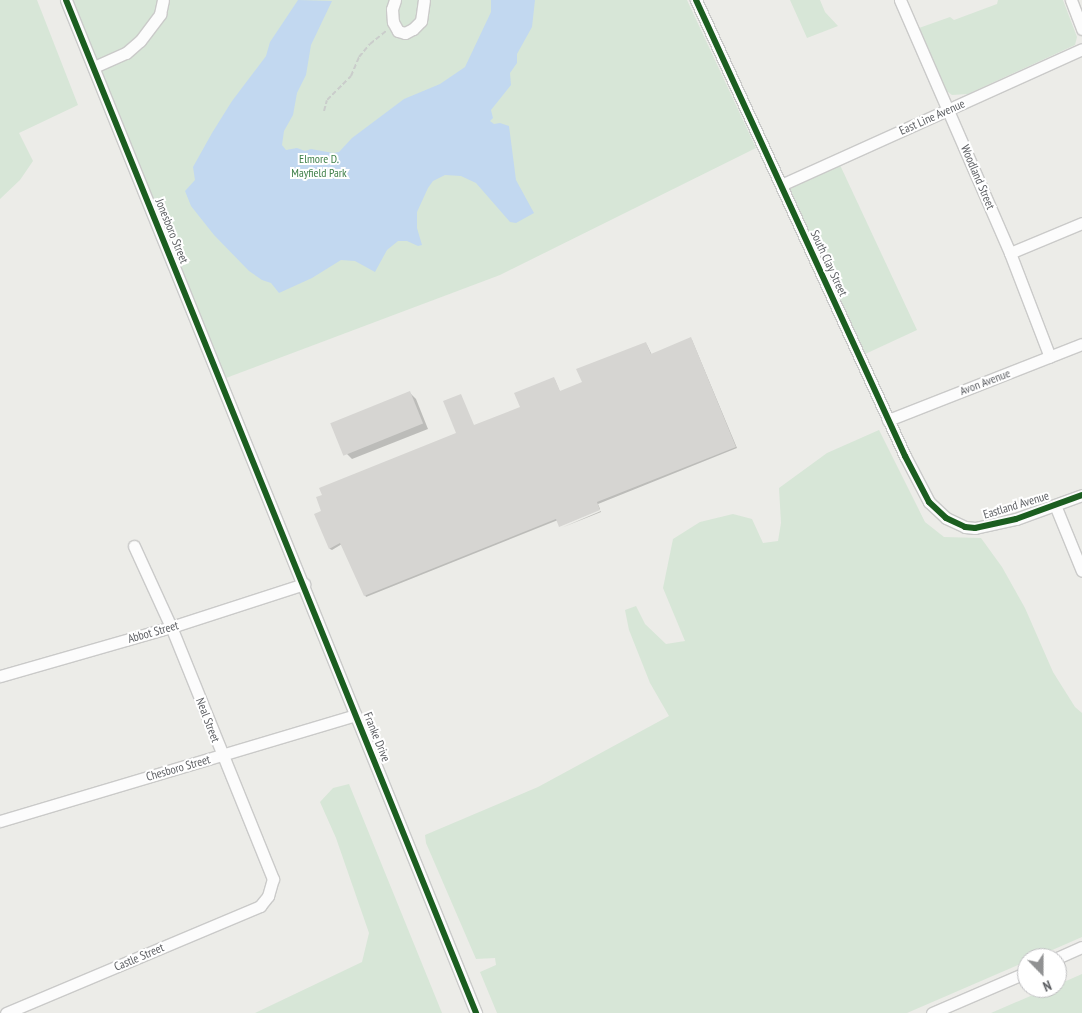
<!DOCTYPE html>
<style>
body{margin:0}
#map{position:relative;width:1082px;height:1013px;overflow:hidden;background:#ecece8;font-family:"PT Sans Narrow",sans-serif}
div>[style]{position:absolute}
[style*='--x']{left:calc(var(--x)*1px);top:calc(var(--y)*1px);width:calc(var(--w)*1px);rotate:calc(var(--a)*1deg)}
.green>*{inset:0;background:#d7e6d7}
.water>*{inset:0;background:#c2d8f0}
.shadow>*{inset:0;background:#0003}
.building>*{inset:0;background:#d6d5d2;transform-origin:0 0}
.path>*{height:2px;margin-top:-1px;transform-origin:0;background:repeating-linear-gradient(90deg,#cacdcb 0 5px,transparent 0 7.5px)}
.roads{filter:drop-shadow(1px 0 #cacac9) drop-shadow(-1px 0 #cacac9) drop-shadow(0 1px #cacac9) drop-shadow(0 -1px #cacac9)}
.minor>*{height:11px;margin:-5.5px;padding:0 5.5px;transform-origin:5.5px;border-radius:5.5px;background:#fcfcfc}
.cycleway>*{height:6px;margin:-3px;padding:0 3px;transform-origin:3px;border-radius:3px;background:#1b5e20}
span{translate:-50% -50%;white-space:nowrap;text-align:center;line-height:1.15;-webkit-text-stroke:4px #fff;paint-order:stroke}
.street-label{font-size:12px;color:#5e6064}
.park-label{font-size:12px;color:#40804a}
.north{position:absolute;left:1017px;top:948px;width:50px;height:50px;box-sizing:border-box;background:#fff;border:1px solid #bfbfc1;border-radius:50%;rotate:158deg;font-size:14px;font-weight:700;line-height:20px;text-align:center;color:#5e6064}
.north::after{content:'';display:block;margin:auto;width:18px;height:22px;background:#909192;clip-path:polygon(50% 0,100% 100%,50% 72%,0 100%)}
</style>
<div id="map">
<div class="green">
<i style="clip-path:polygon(0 0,37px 0,78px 105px,19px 133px,33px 161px,20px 180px,0 199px)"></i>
<i style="clip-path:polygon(71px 0,687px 0,756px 148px,500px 275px,226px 378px)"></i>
<i style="clip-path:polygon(790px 0,820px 0,825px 12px,838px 26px,807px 38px)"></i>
<i style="clip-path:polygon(998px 0,1063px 0,1077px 37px,1075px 45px,968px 94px,952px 95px,944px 89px,919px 28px,950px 17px,954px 20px,997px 4px)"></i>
<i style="clip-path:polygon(840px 165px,917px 330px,863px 355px,790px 191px,793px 185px)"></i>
<i style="clip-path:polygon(879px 430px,925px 522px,944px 537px,981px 538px,1002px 567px,1025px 608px,1053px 672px,1075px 707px,1082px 713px,1082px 937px,1034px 958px,1027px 958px,1027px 961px,907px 1013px,497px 1013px,480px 972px,496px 965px,495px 958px,476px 959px,426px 843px,425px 835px,538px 787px,669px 716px,650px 683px,629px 630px,625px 610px,636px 606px,645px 624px,666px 644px,685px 641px,663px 588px,673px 539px,700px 522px,733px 514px,752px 519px,763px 543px,778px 541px,781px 523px,779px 488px,827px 453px)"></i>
<i style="clip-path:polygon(349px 784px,442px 1013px,255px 1013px,362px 962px,369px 933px,336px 838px,320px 802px,333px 788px)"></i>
<i style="clip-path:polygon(1082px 974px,1082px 1013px,991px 1013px,1049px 988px,1057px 988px,1057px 985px)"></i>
</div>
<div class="water">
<i style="clip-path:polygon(298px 0,332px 1px,311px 45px,306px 75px,297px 93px,293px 115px,284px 131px,282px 145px,286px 150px,297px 148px,305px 151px,311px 149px,333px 153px,339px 152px,352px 138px,404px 99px,440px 84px,465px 67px,491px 12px,491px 0,535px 0,532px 27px,517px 54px,517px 63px,510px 73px,511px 85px,491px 110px,493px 118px,490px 121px,494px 124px,500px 123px,509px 126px,516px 180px,534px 213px,516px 223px,510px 222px,476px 183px,461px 176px,445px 175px,433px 181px,428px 188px,417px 212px,417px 228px,422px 245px,418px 246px,407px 241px,398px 241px,387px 250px,375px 272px,355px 261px,341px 260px,312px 278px,279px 293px,271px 283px,262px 280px,249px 271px,214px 235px,191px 206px,185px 191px,195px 180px,193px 167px,212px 133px,232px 101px,266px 56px,270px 42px)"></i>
</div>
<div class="shadow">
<i style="clip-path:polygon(692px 340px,737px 448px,598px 504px,600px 509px,560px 526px,558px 520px,366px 597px,342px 544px,332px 550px,330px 549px,316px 515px,474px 426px,521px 408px,555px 380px,560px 392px,583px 383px,647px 345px,652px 355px)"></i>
<i style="clip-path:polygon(410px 393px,416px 399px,428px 429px,352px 459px,346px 453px)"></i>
<i style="clip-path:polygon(601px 511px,601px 512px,561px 528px)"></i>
</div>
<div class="building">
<i style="clip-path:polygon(691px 337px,736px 447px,597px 502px,600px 510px,559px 527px,556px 519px,364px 596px,340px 543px,329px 549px,314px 514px,321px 511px,316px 497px,322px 495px,319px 488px,456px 433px,443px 401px,461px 394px,474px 425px,520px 407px,514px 393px,554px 377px,560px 391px,582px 382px,576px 369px,646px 342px,651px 354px)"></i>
<i style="left:410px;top:391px;width:35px;height:86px;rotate:68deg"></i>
</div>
<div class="path">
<i style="--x:324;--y:111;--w:11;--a:-75"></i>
<i style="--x:327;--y:100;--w:34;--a:-45"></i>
<i style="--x:351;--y:76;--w:21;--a:-67"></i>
<i style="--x:359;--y:57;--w:17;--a:-50"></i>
<i style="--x:370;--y:44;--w:21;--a:-39"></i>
</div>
<div class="roads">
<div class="minor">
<i style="--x:66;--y:0;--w:1093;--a:67.96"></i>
<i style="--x:395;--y:0;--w:9;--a:108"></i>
<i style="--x:392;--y:9;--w:13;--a:86"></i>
<i style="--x:393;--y:22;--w:10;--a:61"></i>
<i style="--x:398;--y:31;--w:7;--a:16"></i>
<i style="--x:405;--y:33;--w:9;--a:-27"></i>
<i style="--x:413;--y:29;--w:11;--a:-45"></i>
<i style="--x:421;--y:21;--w:21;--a:-82"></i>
<i style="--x:696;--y:0;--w:502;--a:65.38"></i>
<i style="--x:905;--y:456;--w:52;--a:62.4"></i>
<i style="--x:929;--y:502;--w:23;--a:43"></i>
<i style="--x:946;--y:518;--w:21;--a:25"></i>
<i style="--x:965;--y:527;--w:10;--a:6"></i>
<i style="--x:975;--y:528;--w:42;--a:-12.4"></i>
<i style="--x:1016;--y:519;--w:70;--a:-20"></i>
<i style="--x:900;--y:0;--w:276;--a:66.5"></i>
<i style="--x:1010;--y:253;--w:111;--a:69"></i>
<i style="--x:1071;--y:0;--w:31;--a:69"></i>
<i style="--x:94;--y:67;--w:35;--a:-24"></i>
<i style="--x:126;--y:53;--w:18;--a:-41"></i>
<i style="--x:140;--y:41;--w:34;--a:-53"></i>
<i style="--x:160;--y:14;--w:14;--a:-78"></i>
<i style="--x:781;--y:185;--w:330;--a:-24.3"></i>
<i style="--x:1010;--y:253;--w:78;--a:-22.6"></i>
<i style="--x:888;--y:420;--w:208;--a:-21.4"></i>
<i style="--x:1055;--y:505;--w:71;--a:67.8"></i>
<i style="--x:0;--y:676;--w:178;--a:-16"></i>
<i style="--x:171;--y:627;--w:140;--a:-17.9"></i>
<i style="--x:0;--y:821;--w:371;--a:-16.6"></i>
<i style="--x:1057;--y:958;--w:27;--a:-24"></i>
<i style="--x:6;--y:1013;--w:276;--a:-22.8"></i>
<i style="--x:260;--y:906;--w:13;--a:-51"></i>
<i style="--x:268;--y:896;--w:18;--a:-74"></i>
<i style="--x:273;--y:879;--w:272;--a:-112"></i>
<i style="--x:171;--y:627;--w:89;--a:-114.6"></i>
<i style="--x:932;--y:1013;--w:103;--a:-23.3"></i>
</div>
</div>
<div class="cycleway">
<i style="--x:66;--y:0;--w:1093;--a:67.96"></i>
<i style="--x:696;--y:0;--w:502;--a:65.38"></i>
<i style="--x:905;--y:456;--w:52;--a:62.4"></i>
<i style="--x:929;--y:502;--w:23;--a:43"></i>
<i style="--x:946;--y:518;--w:21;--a:25"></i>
<i style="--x:965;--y:527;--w:10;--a:6"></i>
<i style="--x:975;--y:528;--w:42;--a:-12.4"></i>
<i style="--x:1016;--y:519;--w:70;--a:-20"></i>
</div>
<div class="street-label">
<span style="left:932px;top:117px;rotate:-24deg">East Line Avenue</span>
<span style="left:978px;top:177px;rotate:67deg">Woodland Street</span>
<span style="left:172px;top:231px;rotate:68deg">Jonesboro Street</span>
<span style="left:829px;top:263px;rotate:65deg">South Clay Street</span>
<span style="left:985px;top:382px;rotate:-21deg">Avon Avenue</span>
<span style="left:1016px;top:505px;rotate:-17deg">Eastland Avenue</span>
<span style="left:153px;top:632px;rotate:-16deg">Abbot Street</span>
<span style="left:208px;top:720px;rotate:69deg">Neal Street</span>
<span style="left:377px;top:737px;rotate:68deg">Franke Drive</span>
<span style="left:178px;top:768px;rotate:-16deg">Chesboro Street</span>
<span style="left:139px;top:957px;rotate:-23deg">Castle Street</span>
</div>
<div class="park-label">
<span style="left:319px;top:166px">Elmore D.<br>Mayfield Park</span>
</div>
<div class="north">N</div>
</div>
